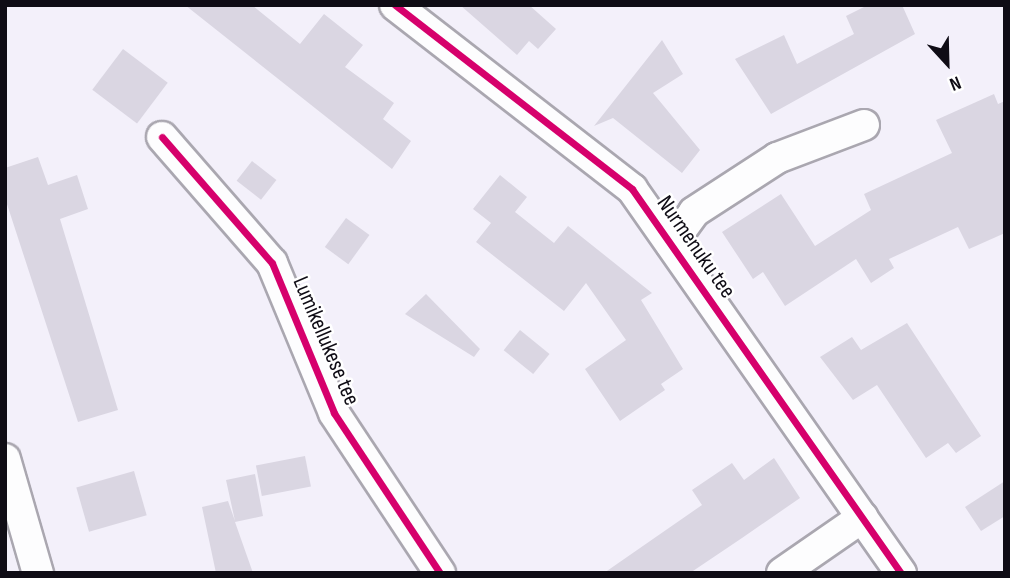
<!DOCTYPE html>
<style>
body{margin:0}
#map{position:relative;width:1010px;height:578px;overflow:hidden;background:#f3f0fa;font-family:"Sofia Sans Condensed",sans-serif}
div>[style]{position:absolute}
[style*='--x']{left:calc(var(--x)*1px);top:calc(var(--y)*1px);width:calc(var(--w)*1px);rotate:calc(var(--a)*1deg)}
.building>*{inset:0;background:#dad6e2;transform-origin:0 0}
.roads{filter:drop-shadow(2px 0 #aaa7b0) drop-shadow(-2px 0 #aaa7b0) drop-shadow(0 2px #aaa7b0) drop-shadow(0 -2px #aaa7b0)}
.minor>*{height:30px;margin:-15px;padding:0 15px;transform-origin:15px;border-radius:15px;background:#fdfdfe}
.cycleway>*{height:7px;margin:-3.5px;padding:0 3.5px;transform-origin:3.5px;border-radius:3.5px;background:#d6006c}
span{translate:-50% -50%;white-space:nowrap;text-align:center;line-height:1.15;-webkit-text-stroke:5px #fff;paint-order:stroke}
.street-label{font-size:23px;color:#0f0c15}
.frame{position:absolute;inset:0;border:7px solid #0f0c15;pointer-events:none}
.north{position:absolute;left:912px;top:28px;width:70px;height:70px;-webkit-text-stroke:5px #fff;paint-order:stroke;rotate:158deg;font-size:19px;font-weight:700;line-height:28px;text-align:center;color:#0f0c15}
.north::after{content:'';display:block;margin:auto;width:24px;height:32px;background:#0f0c15;clip-path:polygon(50% 0,100% 100%,50% 72%,0 100%)}
</style>
<div id="map">
<div class="building">
<i style="clip-path:polygon(185px 5px,252px 5px,300px 44px,324px 14px,363px 45px,345px 67px,394px 103px,383px 119px,411px 141px,392px 169px)"></i>
<i style="clip-path:polygon(460px 5px,529px 5px,556px 29px,538px 49px,529px 41px,517px 55px)"></i>
<i style="clip-path:polygon(868px 5px,902px 5px,915px 34px,771px 114px,735px 59px,784px 35px,797px 64px,854px 34px,846px 16px)"></i>
<i style="clip-path:polygon(662px 40px,683px 74px,653px 93px,700px 150px,682px 173px,613px 118px,594px 126px)"></i>
<i style="left:123px;top:49px;width:56px;height:51px;rotate:37deg"></i>
<i style="clip-path:polygon(994px 94px,998px 104px,1005px 101px,1005px 233px,969px 249px,958px 227px,889px 259px,894px 268px,871px 283px,856px 259px,785px 306px,763px 272px,753px 279px,722px 232px,781px 194px,815px 246px,871px 210px,864px 194px,952px 153px,936px 120px)"></i>
<i style="clip-path:polygon(38px 157px,48px 185px,77px 175px,88px 209px,60px 219px,118px 410px,78px 422px,5px 198px,5px 168px)"></i>
<i style="left:252px;top:161px;width:31px;height:25px;rotate:38deg"></i>
<i style="clip-path:polygon(500px 175px,527px 197px,515px 212px,554px 243px,568px 226px,652px 293px,641px 300px,683px 369px,661px 384px,665px 390px,620px 421px,585px 369px,626px 340px,586px 283px,564px 311px,476px 242px,491px 223px,473px 209px)"></i>
<i style="left:346px;top:218px;width:29px;height:36px;rotate:36deg"></i>
<i style="clip-path:polygon(426px 294px,480px 349px,474px 357px,405px 314px)"></i>
<i style="clip-path:polygon(907px 323px,981px 436px,956px 453px,948px 443px,926px 458px,877px 385px,853px 400px,820px 357px,852px 337px,861px 350px)"></i>
<i style="left:520px;top:330px;width:38px;height:26px;rotate:39deg"></i>
<i style="left:305px;top:456px;width:31px;height:50px;rotate:79deg"></i>
<i style="clip-path:polygon(774px 458px,800px 498px,742px 538px,690px 573px,604px 573px,702px 505px,692px 490px,732px 463px,744px 480px)"></i>
<i style="left:134px;top:471px;width:46px;height:60px;rotate:74deg"></i>
<i style="clip-path:polygon(255px 474px,263px 516px,235px 522px,253px 573px,216px 573px,202px 507px,228px 501px,235px 521px,226px 480px)"></i>
<i style="clip-path:polygon(1005px 481px,1005px 516px,981px 531px,965px 507px)"></i>
</div>
<div class="roads">
<div class="minor">
<i style="--x:395;--y:5;--w:300;--a:37.8"></i>
<i style="--x:632;--y:189;--w:469;--a:55"></i>
<i style="--x:162;--y:137;--w:167;--a:48.9"></i>
<i style="--x:272;--y:263;--w:162;--a:67.5"></i>
<i style="--x:334;--y:413;--w:192;--a:56.5"></i>
<i style="--x:671;--y:244;--w:39;--a:-54"></i>
<i style="--x:694;--y:212;--w:99;--a:-33"></i>
<i style="--x:777;--y:158;--w:93;--a:-20.8"></i>
<i style="--x:5;--y:459;--w:119;--a:73.9"></i>
<i style="--x:782;--y:573;--w:98;--a:-34.7"></i>
</div>
</div>
<div class="cycleway">
<i style="--x:395;--y:5;--w:300;--a:37.8"></i>
<i style="--x:632;--y:189;--w:469;--a:55"></i>
<i style="--x:162;--y:137;--w:167;--a:48.9"></i>
<i style="--x:272;--y:263;--w:162;--a:67.5"></i>
<i style="--x:334;--y:413;--w:192;--a:56.5"></i>
</div>
<div class="street-label">
<span style="left:696px;top:247px;rotate:55deg">Nurmenuku tee</span>
<span style="left:326px;top:341px;rotate:67deg">Lumikellukese tee</span>
</div>
<div class="frame"></div>
<div class="north">N</div>
</div>
